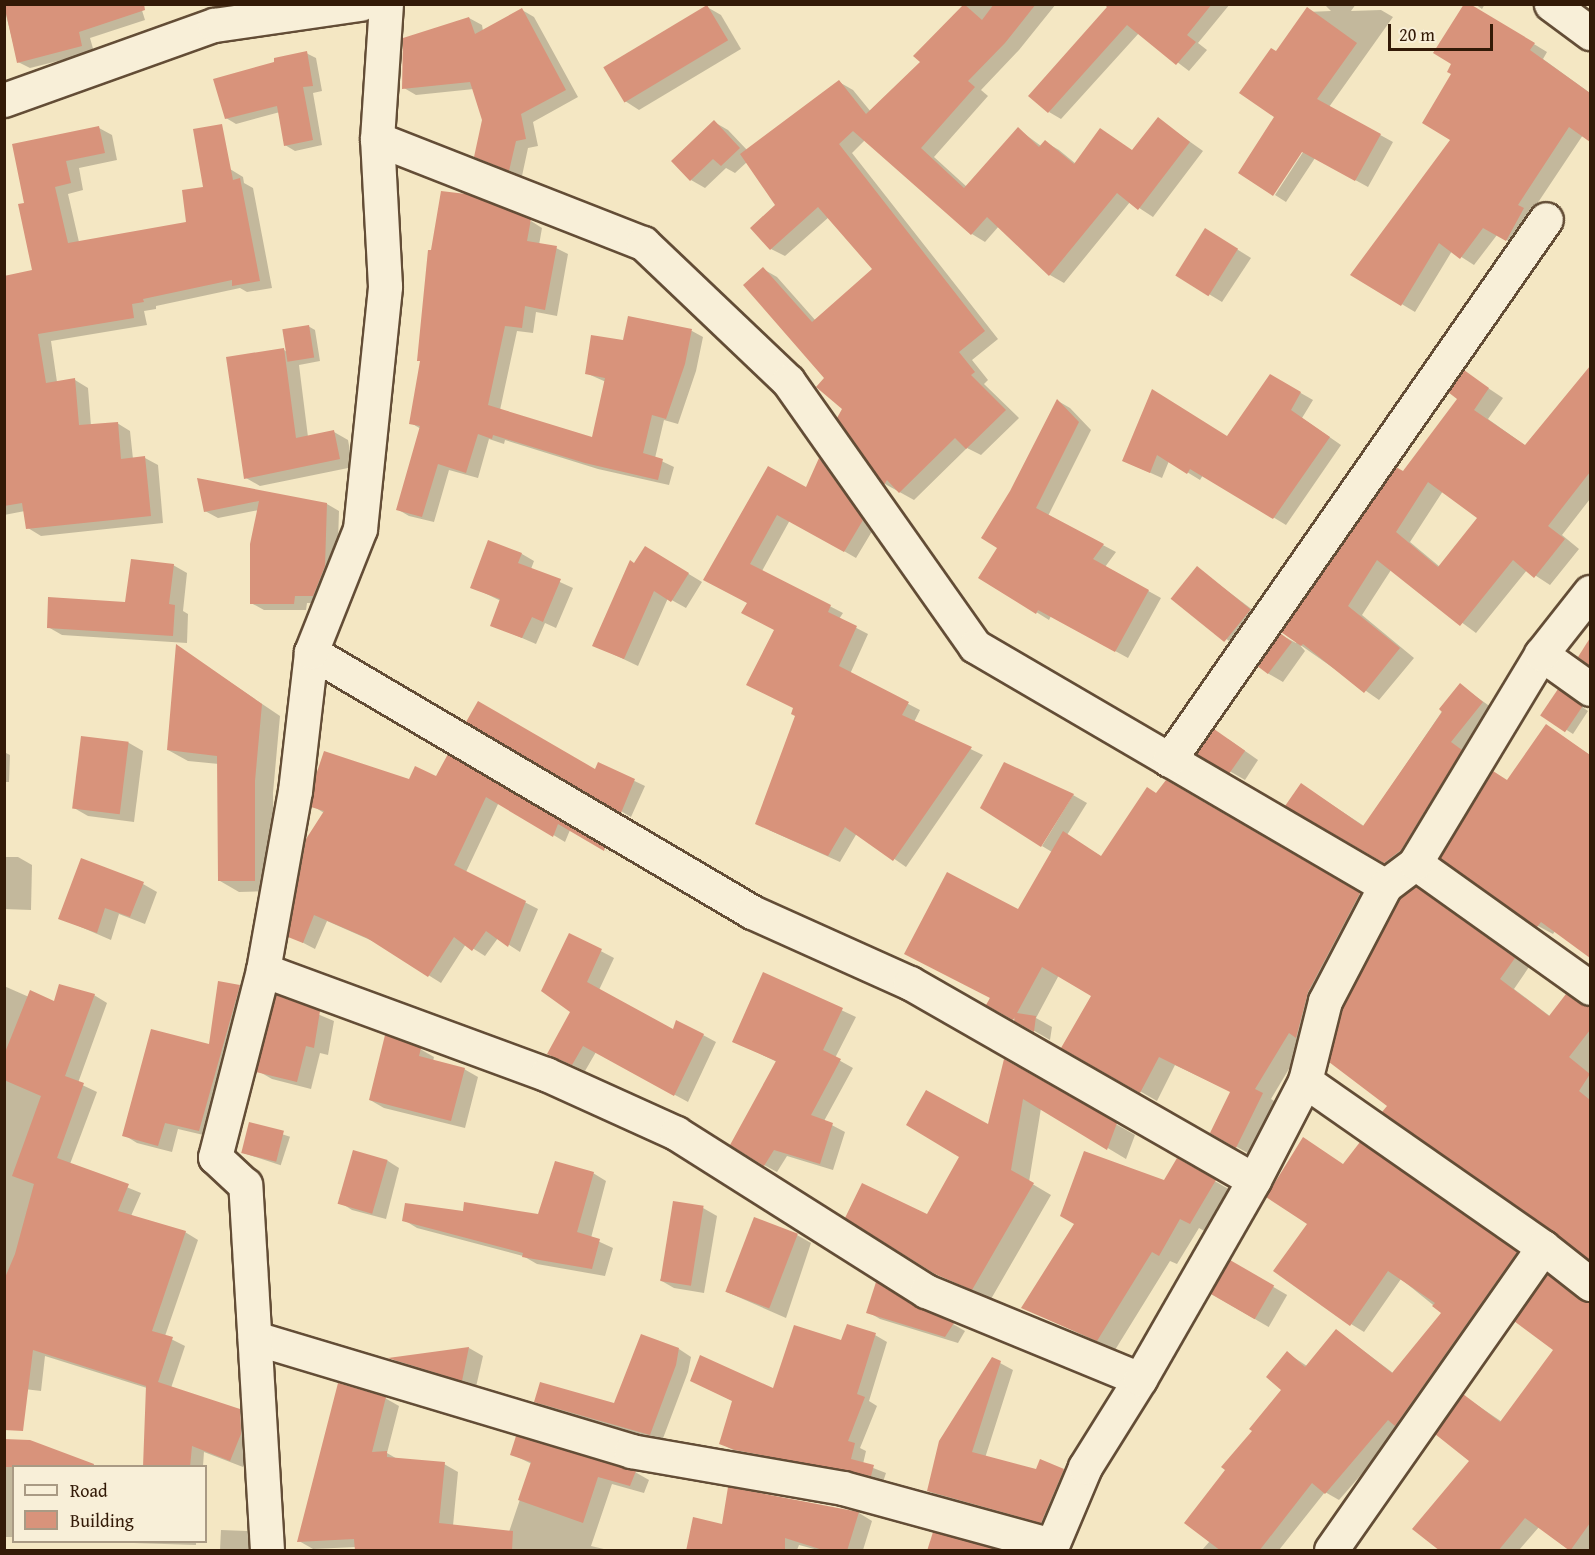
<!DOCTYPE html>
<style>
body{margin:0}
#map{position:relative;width:1595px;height:1555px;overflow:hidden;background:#f4e7c3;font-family:"Gentium Book Plus",serif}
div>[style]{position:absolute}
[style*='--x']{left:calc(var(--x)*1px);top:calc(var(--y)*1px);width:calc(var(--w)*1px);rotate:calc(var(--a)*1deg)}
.shadow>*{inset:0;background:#0003;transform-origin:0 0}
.building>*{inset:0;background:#d8937b;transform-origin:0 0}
.roads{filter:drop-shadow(2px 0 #634d36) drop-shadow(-2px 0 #634d36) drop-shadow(0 2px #634d36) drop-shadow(0 -2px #634d36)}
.minor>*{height:33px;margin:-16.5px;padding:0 16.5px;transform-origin:16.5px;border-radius:16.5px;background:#f8efd8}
span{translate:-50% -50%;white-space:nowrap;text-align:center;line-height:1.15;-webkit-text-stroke:6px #f8efd8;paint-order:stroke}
.frame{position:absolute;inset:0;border:6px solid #331a07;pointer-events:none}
.legend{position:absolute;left:12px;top:1465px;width:195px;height:78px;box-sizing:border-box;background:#f8efd8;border:2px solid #a99a84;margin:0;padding:8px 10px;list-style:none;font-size:18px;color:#331a07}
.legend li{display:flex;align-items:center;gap:12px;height:30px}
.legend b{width:30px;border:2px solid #a99a84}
.scale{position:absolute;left:1388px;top:24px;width:105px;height:27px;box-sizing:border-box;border:3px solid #331a07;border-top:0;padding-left:8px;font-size:18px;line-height:21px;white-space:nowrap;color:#331a07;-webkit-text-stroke:4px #f8efd8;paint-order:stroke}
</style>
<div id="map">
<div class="shadow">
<i style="clip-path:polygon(13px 4px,140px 4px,145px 20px,90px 38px,94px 52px,30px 68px,18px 62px,4px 7px)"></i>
<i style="clip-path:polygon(966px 4px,1056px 4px,1019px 50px,981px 90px,988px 96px,934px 157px,967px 187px,1018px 129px,1041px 146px,1045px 142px,1059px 150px,1076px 164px,1133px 151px,1158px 119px,1203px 151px,1153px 217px,1130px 202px,1064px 283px,1050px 275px,999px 226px,985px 242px,972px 234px,865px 140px,852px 153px,998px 339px,972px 360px,988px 380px,984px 384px,1019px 418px,981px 455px,967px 448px,914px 500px,885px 484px,839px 418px,843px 408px,763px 269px,777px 277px,816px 321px,874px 269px,829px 217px,785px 256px,771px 249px,777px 205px,747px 162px,735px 173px,726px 168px,705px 188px,691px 180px,714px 122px,728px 130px,747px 150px,839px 82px,853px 90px,871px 112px,922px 62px,915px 56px)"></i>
<i style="clip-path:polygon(1112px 4px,1230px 4px,1198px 43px,1207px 50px,1189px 71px,1139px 33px,1061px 119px,1049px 112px)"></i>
<i style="clip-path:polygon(1324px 4px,1356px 4px,1351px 11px,1381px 10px,1393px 17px,1329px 107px,1393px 142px,1368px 187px,1315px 158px,1286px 202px,1275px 195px,1307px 146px,1276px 117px,1277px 53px,1306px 12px,1331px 11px)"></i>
<i style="clip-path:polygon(1475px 4px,1485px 4px,1482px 9px)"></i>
<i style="clip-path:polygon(707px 7px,721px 15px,741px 49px,639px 110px,625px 101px)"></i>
<i style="clip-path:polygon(522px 10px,534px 17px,578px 97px,533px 122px,538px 146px,528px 148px,522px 176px,476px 156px,484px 120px,474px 89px,416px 95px,404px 88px,469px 18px,482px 25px,483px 31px)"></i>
<i style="clip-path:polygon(1480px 11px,1547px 52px,1543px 59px,1590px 93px,1590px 140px,1583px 135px,1531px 213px,1520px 247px,1497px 235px,1474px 265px,1452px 251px,1415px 312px,1353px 275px,1452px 139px,1453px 74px)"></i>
<i style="clip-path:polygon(306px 53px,316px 58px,322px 91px,313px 93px,322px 145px,295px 151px,285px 145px,280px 112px,236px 124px,226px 118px)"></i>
<i style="clip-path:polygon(99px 128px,112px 135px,117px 160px,79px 168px,83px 190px,68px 194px,79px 242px,188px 223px,205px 188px,230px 169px,243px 177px,244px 183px,253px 188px,272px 288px,247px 292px,240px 288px,156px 306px,156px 309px,144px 311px,147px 325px,51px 341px,57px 382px,75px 380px,88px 388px,91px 426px,117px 423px,130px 431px,133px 459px,145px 458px,158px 465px,163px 523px,41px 536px,28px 528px,25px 511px,4px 515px,4px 278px,33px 271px,26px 204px,14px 146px)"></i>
<i style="clip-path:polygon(531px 221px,542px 228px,539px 245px,556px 248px,568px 254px,557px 316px,536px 312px,533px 333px,517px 331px,500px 410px,593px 439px,606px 382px,586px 373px,624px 342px,692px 331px,703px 337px,696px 371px,678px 424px,664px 420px,655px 458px,674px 467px,669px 485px,598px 469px,505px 440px,504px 444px,489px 439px,478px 478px,449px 470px,434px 522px,409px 516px,397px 509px,421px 429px,411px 423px)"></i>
<i style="clip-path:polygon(1219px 238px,1251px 258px,1222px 302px,1179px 276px)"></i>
<i style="clip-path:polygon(308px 326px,315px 330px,320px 361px,299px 365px,308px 437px,334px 432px,348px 440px,353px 467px,260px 486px,246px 478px,284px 350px,287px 352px)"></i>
<i style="clip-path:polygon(evenodd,1464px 372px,1503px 398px,1488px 419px,1526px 446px,1587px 373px,1590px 375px,1590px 499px,1562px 535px,1579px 549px,1550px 585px,1527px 570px,1476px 633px,1391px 570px,1362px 615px,1414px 658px,1379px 700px,1299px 644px,1305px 651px,1283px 682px,1269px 674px,1259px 666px,1281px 635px,1296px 643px,1403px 472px,1459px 398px,1464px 372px,1443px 491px,1480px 518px,1440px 567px,1410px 542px,1443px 491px)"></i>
<i style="clip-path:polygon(1271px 376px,1313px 400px,1302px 418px,1341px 445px,1286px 525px,1203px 475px,1200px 480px,1169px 461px,1162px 478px,1124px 461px,1228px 438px)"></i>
<i style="clip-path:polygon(1058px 401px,1070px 408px,1091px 430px,1048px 516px,1116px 552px,1105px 567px,1161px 598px,1128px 658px,1051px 616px,1049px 620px,980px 577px,999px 548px,1011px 492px)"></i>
<i style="clip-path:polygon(820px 460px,831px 467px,874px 528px,856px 558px,790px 520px,762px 571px,843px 613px,839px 619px,868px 634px,850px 674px,920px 710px,914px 722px,983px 755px,906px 867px,857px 833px,840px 862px,769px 830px,797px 716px,776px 630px,748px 603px,717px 586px,769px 468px,807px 489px)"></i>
<i style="clip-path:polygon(199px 480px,327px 504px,339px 511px,337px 574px,325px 603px,307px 603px,306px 610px,264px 610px,251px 603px,259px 510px,218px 518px,205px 511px)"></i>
<i style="clip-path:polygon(489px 542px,522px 554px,534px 561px,531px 569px,573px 588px,556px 628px,545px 623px,536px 644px,492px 625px,501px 601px,472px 587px)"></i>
<i style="clip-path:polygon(659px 556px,702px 582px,686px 608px,668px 598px,638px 666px,594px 645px,635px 565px)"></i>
<i style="clip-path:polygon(173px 565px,187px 573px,183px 611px,188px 614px,187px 643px,62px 635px,48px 627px,127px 603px)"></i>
<i style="left:1197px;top:568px;width:84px;height:39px;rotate:37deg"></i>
<i style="clip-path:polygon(178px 647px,280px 716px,273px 793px,274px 891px,239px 892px,220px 881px,219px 764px,188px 761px,168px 750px)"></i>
<i style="clip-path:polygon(1460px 685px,1502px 715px,1404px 874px,1288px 806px,1302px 785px,1364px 826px)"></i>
<i style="clip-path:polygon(1565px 695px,1588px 711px,1573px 734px,1543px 715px)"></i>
<i style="clip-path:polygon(468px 721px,596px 771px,599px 764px,645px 786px,631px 817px)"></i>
<i style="clip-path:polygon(1546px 726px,1590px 755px,1590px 956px,1555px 931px,1553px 934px,1538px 926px,1442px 857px,1508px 781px)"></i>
<i style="clip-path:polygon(82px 738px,129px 743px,143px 751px,134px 822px,88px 816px,74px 808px)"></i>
<i style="clip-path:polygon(1228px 739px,1258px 760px,1245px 780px,1198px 753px)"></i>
<i style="clip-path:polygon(4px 752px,10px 755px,9px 782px,4px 782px)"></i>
<i style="clip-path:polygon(448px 756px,617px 857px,570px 830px,565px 842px,499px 802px,466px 872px,538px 909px,520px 952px,498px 938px,485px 956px,466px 944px,441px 983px,377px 943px,327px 921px,315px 949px,290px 936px,324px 813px,313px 806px,410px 781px,436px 778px)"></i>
<i style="clip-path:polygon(1167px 782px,1376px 904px,1305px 1042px,1271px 1099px,1279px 1104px,1253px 1156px,1212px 1133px,1232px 1092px,1175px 1065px,1157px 1101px,1063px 1047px,1093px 995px,1059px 975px,1036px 1018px,1052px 1027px,1050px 1040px,988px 1004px,1018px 911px,1052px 852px,1042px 846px,1073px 795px,1087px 803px,1067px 835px,1102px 857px)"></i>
<i style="clip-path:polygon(4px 857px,18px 857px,32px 865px,31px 910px,4px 909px)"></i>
<i style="clip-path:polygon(143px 884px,157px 892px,145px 924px,119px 914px,111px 940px,60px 918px)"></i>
<i style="clip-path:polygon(1416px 888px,1529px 967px,1514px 989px,1551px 1017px,1567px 996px,1590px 1008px,1590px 1259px,1390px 1105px)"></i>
<i style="clip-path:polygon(570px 935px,614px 958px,599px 990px,673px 1031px,703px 1035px,716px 1042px,688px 1102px,596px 1052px,585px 1071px,549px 1054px,572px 1011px)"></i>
<i style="clip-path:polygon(764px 974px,856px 1017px,835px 1058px,853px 1068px,824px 1121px,845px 1132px,833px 1170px,787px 1156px,777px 1172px,764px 1165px,777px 1062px,734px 1041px)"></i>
<i style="clip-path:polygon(4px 986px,29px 997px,55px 1003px,94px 995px,107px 1003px,78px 1083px,97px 1092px,70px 1164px,141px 1193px,131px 1216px,185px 1232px,198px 1240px,165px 1336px,185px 1346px,171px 1388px,239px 1410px,252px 1418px,254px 1442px,243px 1467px,204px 1452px,203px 1466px,144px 1466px,147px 1388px,45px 1356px,41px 1391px,16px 1388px,4px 1325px)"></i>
<i style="clip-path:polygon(239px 986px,253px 994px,212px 1137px,178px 1129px,172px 1152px,137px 1143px,124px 1135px,210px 1046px)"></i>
<i style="clip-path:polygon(277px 997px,334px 1021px,328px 1055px,320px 1053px,311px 1089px,272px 1079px,258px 1071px)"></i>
<i style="clip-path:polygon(420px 1049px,434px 1057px,433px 1061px,464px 1069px,478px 1077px,465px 1128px,384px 1108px,370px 1100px)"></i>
<i style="clip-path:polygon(1005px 1061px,1135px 1135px,1126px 1159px,1041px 1108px,1029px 1182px,1051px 1195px,991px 1299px,935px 1273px,927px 1216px,961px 1157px,989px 1127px)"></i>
<i style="left:251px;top:1124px;width:41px;height:30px;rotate:18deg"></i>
<i style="clip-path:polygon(354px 1152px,388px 1161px,399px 1168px,386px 1219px,352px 1210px,341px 1203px)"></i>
<i style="clip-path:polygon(1374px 1152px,1530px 1261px,1402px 1428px,1339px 1500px,1325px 1492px,1279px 1550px,1202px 1550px,1210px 1541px,1254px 1431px,1283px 1390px,1287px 1353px,1307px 1366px,1336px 1330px,1393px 1373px,1443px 1313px,1401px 1279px,1364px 1332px,1351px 1324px,1309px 1224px,1344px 1165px)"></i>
<i style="clip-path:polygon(1178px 1160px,1232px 1191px,1208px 1233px,1199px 1228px,1177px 1264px,1170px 1261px,1115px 1350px,1024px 1308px,1165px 1182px)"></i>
<i style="clip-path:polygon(593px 1173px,606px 1181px,591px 1238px,613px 1248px,605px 1276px,537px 1264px,523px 1256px,417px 1228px,404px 1220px,464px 1213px,539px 1216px)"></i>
<i style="clip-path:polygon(703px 1208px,717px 1216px,704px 1293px,674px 1288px,660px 1280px)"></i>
<i style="clip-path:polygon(797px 1235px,811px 1243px,786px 1318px,727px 1292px)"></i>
<i style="left:1230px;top:1262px;width:66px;height:37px;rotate:30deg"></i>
<i style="clip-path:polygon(1547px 1276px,1586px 1303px,1590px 1304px,1590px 1550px,1569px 1550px,1539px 1527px,1519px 1550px,1452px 1550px,1471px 1461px,1464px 1396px,1502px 1422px,1555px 1350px)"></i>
<i style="clip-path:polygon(868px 1312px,953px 1324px,965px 1331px,958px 1343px,880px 1319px)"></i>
<i style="clip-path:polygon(875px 1335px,887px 1342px,869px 1401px,877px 1406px,860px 1448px,866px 1451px,863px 1464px,886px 1473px,883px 1482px,749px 1456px,733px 1450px,720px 1443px,733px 1401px,692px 1381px,774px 1390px,842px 1342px)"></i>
<i style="clip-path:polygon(469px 1348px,483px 1356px,476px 1387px,404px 1366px,393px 1359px)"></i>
<i style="clip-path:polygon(679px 1349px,691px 1357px,688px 1372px,662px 1441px,548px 1409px,536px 1402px,615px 1405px)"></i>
<i style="clip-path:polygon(1000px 1363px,1013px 1370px,985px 1458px,1037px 1471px,1063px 1470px,1076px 1478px,1055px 1529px,942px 1498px,929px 1491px)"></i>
<i style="clip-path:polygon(385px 1398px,399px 1406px,387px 1453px,399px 1460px,444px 1464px,458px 1472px,453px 1526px,509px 1532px,532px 1464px,511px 1454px,635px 1472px,649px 1480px,644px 1493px,612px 1484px,591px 1546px,608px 1550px,357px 1550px,356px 1547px,313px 1549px,299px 1541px)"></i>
<i style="clip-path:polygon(4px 1440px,30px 1441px,97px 1466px,14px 1466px,14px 1537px,4px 1537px)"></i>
<i style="clip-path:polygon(730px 1489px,859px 1513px,872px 1521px,863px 1550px,818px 1550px,799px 1545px,797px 1550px,780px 1550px,723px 1526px)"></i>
<i style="clip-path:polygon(221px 1530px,247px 1531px,261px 1539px,262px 1550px,220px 1550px)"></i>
<i style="clip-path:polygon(102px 1542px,196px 1542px,196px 1545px)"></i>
</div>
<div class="building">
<i style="clip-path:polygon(4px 4px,144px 4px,145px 10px,79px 32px,82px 46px,17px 63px)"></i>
<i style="clip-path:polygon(964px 4px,982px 20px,994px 4px,1036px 4px,1005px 43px,968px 81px,975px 87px,921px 148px,964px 188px,1018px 127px,1039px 147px,1045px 140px,1074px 164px,1100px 128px,1132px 150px,1158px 117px,1190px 142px,1138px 210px,1117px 193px,1049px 276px,987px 217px,971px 235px,853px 131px,839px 144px,985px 331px,959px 352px,975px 372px,971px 375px,1006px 410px,966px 449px,955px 438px,899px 493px,887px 480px,884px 485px,837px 418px,842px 409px,816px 387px,824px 378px,743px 285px,763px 267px,812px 322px,872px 269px,818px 207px,770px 250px,750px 228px,775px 205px,740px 154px,839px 80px,866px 114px,920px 62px,913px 56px)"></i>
<i style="clip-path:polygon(1104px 4px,1212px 4px,1187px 35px,1196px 42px,1176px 65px,1127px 25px,1048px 113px,1028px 96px,1107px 7px)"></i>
<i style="clip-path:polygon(1464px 4px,1470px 4px,1535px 43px,1530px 50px,1590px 93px,1590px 142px,1569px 127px,1518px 205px,1524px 208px,1506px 241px,1483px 228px,1460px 259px,1439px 243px,1401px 306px,1350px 275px,1450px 140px,1422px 123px,1451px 74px,1447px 72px,1451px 64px,1433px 53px)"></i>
<i style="left:707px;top:5px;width:41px;height:121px;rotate:59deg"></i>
<i style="clip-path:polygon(1307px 7px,1357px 43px,1317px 99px,1381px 134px,1355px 181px,1302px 152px,1273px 196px,1238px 173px,1274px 117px,1239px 93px,1271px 48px,1276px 51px)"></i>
<i style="clip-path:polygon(522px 8px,566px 90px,521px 114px,526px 139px,516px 141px,509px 171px,474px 157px,482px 120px,470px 82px,402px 89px,403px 38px,469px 17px,475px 34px)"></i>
<i style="clip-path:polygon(307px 51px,313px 86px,303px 87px,313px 140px,284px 146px,277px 106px,225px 119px,213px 79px,274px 62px,274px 58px)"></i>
<i style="clip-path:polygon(714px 120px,740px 148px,721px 166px,713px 159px,690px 181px,671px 161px)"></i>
<i style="clip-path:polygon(222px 124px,233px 180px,240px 178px,260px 281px,232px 286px,232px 280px,143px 299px,144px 302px,132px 304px,134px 318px,38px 334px,46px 383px,75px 378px,79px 425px,118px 422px,121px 459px,145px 456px,151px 516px,26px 529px,22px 503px,4px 506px,4px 276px,32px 270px,18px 204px,24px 203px,12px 144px,99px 126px,105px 153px,66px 161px,71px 183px,55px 187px,68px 243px,186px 222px,182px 190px,203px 187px,193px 129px)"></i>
<i style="clip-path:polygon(441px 191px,466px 194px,531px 219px,527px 241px,557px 246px,545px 310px,525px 306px,522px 328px,505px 326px,488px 405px,592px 437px,605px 378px,585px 374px,591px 335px,623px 340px,628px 316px,692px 329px,685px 364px,666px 419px,652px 415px,643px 453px,663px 459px,658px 480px,585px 463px,493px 435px,492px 439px,478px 434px,466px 473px,438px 464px,422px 517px,396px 510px,420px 426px,409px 424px,420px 361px,417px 361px,428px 250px,431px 250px)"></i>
<i style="left:1205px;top:228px;width:39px;height:56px;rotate:32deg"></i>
<i style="left:309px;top:325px;width:33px;height:27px;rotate:81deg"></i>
<i style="clip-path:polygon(284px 348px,296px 438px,334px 430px,340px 459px,244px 479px,226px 357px)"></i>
<i style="clip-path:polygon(evenodd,1590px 366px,1590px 472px,1548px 526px,1565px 539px,1534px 578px,1513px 560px,1460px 626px,1377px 560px,1348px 606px,1400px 648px,1364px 693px,1303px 644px,1301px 646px,1281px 632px,1396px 467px,1403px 471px,1457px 399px,1448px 392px,1464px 370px,1489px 388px,1474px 410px,1525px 445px,1590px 366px,1428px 482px,1477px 518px,1438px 567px,1396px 532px,1428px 482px)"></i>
<i style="clip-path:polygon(1270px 374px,1301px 392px,1291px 410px,1330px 437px,1273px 519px,1190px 469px,1187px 474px,1157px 455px,1150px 473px,1122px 461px,1152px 389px,1227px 436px)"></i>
<i style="clip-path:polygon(1057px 399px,1079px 422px,1036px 508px,1104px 544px,1093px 559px,1149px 590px,1115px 652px,1038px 610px,1036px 614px,978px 578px,997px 548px,981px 538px,1010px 491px)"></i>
<i style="clip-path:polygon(819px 458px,863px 520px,844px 552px,777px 515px,750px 564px,831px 605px,828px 612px,857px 626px,839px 666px,909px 702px,902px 715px,972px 747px,893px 861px,845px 827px,828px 856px,755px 824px,795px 716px,791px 714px,793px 708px,746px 685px,774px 630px,741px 613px,747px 603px,703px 580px,768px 466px,806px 487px)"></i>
<i style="clip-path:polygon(197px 478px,327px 503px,325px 566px,313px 596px,295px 596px,294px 604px,250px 604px,250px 544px,259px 501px,204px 512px)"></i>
<i style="clip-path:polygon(488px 540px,522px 553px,518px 563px,561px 579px,543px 622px,532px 617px,522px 638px,490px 626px,500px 599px,470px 588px)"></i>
<i style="clip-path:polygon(645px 546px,689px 573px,671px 602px,654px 591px,624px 659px,592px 646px,630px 560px,634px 563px)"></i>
<i style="clip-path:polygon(131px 559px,174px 564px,169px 604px,175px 605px,173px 636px,47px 628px,48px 597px,125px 602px)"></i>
<i style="left:1197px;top:566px;width:69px;height:42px;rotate:39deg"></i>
<i style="left:1280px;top:633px;width:15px;height:40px;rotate:37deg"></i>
<i style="clip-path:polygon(1590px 638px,1590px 666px,1578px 657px)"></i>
<i style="clip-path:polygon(176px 644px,262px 704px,255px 781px,255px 881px,218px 881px,217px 756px,167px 750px)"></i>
<i style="clip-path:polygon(1460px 683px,1483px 702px,1451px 742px,1462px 750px,1401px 850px,1384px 863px,1285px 806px,1301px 783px,1363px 826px,1442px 712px,1439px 709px)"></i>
<i style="left:1558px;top:689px;width:30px;height:32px;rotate:34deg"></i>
<i style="clip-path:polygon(478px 701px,595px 769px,598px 762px,635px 779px,621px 813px,466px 722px)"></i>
<i style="clip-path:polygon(1546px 724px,1590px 755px,1590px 958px,1541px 922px,1537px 927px,1440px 858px,1493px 771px,1507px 780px)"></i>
<i style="left:1214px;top:729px;width:38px;height:31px;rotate:35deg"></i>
<i style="left:81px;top:736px;width:48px;height:73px;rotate:7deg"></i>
<i style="clip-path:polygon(324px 751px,409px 779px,415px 766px,436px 776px,448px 754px,605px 847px,604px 851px,558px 824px,553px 837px,486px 797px,454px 865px,526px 901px,508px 947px,486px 931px,472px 951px,454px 937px,428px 977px,367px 938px,314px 915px,303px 943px,288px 937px,306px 839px,324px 811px,311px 807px,316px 775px)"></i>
<i style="clip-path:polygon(1004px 762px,1074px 794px,1041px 847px,980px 808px)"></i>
<i style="clip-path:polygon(1166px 780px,1360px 893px,1308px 992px,1296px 1038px,1289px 1033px,1255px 1089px,1263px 1093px,1236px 1148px,1210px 1133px,1230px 1092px,1159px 1057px,1140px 1093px,1061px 1048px,1091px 996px,1042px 967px,1017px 1013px,1036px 1016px,1034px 1032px,1014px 1021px,1015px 1017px,1013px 1020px,986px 1005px,990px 998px,904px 954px,947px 872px,1018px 909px,1063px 831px,1101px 856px,1147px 787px,1156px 793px)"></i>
<i style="clip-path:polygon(81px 858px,144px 882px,130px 917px,105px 908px,97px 933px,58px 919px)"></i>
<i style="clip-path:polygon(1415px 886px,1515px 958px,1500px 979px,1549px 1016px,1566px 994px,1580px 1004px,1590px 1006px,1590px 1030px,1569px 1057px,1590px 1074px,1579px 1091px,1590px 1100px,1590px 1261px,1554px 1232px,1382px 1112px,1387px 1106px,1329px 1062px,1343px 1008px,1400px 898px)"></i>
<i style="clip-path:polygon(569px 933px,602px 949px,587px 982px,673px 1029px,676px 1020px,704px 1034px,674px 1096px,583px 1046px,572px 1065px,547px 1054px,570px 1012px,541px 991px)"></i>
<i style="clip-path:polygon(763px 972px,843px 1008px,823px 1050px,841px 1059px,811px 1115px,833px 1123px,820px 1164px,774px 1150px,764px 1166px,730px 1145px,776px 1061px,732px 1042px)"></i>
<i style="clip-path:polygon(218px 981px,240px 985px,199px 1131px,165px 1123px,158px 1146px,122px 1136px,151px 1029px,209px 1044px)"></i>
<i style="clip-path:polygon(59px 984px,95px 994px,65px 1076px,84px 1083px,57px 1158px,129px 1184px,118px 1211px,186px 1231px,152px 1331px,173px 1337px,158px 1382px,240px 1409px,241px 1434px,230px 1461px,192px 1446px,190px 1467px,143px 1467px,146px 1386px,33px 1350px,23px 1431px,4px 1430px,4px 1280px,15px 1254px,34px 1184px,12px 1176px,41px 1096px,4px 1080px,4px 1055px,30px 990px,54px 1001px)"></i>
<i style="clip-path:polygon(276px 995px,320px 1011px,314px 1048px,306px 1046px,297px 1082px,256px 1072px)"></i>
<i style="clip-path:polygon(385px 1035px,421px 1048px,419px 1056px,465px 1068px,451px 1121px,369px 1100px)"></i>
<i style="clip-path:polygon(1004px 1059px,1117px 1123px,1107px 1150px,1023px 1099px,1011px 1170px,1034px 1183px,972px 1290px,935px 1274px,845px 1218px,862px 1183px,927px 1214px,959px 1157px,906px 1125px,926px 1090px,988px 1124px)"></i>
<i style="left:249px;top:1122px;width:36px;height:32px;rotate:14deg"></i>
<i style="clip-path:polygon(1303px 1137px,1343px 1164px,1360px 1142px,1517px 1252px,1395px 1426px,1388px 1420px,1325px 1494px,1312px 1483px,1259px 1551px,1221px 1551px,1184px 1523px,1225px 1470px,1221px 1467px,1252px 1431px,1249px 1429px,1281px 1390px,1266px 1377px,1287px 1351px,1305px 1367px,1336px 1329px,1392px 1373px,1441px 1313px,1432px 1306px,1435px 1303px,1388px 1271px,1350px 1326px,1273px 1271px,1307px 1224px,1266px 1197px)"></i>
<i style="left:353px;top:1150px;width:36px;height:56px;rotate:16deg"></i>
<i style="clip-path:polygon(1084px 1151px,1164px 1180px,1177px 1158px,1216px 1180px,1190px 1224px,1180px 1219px,1159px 1256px,1152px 1252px,1097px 1341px,1021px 1308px,1074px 1224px,1060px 1216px)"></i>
<i style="clip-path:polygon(555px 1161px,594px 1172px,577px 1232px,600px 1239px,592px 1269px,522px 1257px,523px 1253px,402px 1221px,405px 1203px,463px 1211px,464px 1202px,538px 1214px)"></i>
<i style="left:673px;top:1201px;width:31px;height:81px;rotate:9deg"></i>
<i style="left:754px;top:1217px;width:47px;height:80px;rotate:21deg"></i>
<i style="left:1230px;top:1260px;width:51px;height:39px;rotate:30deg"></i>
<i style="clip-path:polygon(1547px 1274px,1578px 1299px,1590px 1302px,1590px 1523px,1570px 1551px,1525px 1518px,1498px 1551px,1440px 1551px,1412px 1529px,1469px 1461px,1435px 1434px,1463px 1394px,1500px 1422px,1553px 1350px,1514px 1321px)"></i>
<i style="clip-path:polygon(876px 1282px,916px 1307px,954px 1323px,945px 1337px,866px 1313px)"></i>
<i style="clip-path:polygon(847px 1324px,876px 1333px,857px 1394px,865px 1397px,848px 1441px,855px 1443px,851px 1459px,874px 1465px,871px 1476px,735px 1450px,719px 1444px,732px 1401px,690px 1381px,700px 1355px,773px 1388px,794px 1325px,841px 1340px)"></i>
<i style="clip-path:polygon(641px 1334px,679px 1348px,676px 1365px,650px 1435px,534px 1402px,540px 1382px,614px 1403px)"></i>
<i style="clip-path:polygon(469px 1347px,462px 1381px,388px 1358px)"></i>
<i style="clip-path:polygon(992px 1357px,1001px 1361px,972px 1452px,1036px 1469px,1040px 1459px,1064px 1469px,1041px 1523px,927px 1491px,939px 1441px)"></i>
<i style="clip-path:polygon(338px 1383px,386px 1397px,372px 1452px,387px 1451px,387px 1457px,445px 1462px,439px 1523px,513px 1531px,512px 1551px,355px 1551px,354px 1539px,297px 1542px)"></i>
<i style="clip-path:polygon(516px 1436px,626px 1469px,636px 1471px,630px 1486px,598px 1477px,583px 1523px,518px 1500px,531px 1462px,510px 1455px)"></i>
<i style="clip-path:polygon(4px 1439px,30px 1440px,94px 1464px,93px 1467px,4px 1467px)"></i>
<i style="clip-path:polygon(728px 1487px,859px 1512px,847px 1551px,826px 1551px,785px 1538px,785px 1551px,686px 1551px,693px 1517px,722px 1524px)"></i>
<i style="clip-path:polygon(933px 1532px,1001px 1551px,927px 1551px)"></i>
</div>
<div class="roads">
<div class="minor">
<i style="--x:1551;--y:4;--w:49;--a:36.6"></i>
<i style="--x:4;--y:100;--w:223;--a:-19.7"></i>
<i style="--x:214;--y:25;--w:148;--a:-8.2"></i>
<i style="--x:377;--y:139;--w:286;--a:21.4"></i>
<i style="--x:643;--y:243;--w:200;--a:43.6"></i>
<i style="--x:788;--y:381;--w:324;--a:54.8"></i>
<i style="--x:975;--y:646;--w:475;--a:30.3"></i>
<i style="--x:311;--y:652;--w:512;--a:30.52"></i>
<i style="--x:752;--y:912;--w:173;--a:24.2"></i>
<i style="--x:910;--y:983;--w:396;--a:29.8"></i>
<i style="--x:1541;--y:654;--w:60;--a:35.5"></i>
<i style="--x:1169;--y:760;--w:659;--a:-55.13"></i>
<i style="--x:1415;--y:863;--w:215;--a:35.5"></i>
<i style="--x:263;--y:970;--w:302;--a:20.2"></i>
<i style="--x:546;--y:1074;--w:143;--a:24.4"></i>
<i style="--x:676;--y:1133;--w:296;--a:32.3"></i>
<i style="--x:926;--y:1291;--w:231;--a:22.4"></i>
<i style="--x:1305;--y:1081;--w:290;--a:34.9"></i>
<i style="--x:1543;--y:1247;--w:60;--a:38.2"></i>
<i style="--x:255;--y:1338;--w:393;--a:16.7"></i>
<i style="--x:631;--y:1451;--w:215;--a:9.9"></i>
<i style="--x:843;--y:1488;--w:217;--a:15.3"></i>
<i style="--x:267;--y:1550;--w:366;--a:-93.4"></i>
<i style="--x:245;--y:1185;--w:41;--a:-137"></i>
<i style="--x:215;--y:1157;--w:193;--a:-75.6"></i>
<i style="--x:263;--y:970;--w:182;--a:-79.9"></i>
<i style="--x:295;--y:791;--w:140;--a:-83.4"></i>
<i style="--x:311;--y:652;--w:132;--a:-68.3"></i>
<i style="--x:360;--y:529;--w:244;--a:-84.1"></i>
<i style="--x:385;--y:286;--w:147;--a:-93.1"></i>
<i style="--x:377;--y:139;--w:135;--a:-86.2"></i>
<i style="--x:1050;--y:1550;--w:90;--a:-67.1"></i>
<i style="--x:1085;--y:1467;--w:104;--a:-58"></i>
<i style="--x:1140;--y:1379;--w:229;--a:-60.2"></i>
<i style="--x:1254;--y:1180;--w:111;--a:-62.7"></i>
<i style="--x:1305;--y:1081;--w:82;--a:-76"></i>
<i style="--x:1325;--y:1001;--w:130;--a:-62.4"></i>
<i style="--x:1385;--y:886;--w:38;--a:-37"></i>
<i style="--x:1415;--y:863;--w:244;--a:-58.9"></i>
<i style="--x:1541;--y:654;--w:79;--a:-51.7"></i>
<i style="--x:1331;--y:1550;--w:370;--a:-55"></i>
</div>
</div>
<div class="frame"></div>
<ul class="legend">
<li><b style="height:8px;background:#f8efd8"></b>Road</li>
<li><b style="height:16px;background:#d8937b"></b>Building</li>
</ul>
<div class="scale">20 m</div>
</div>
